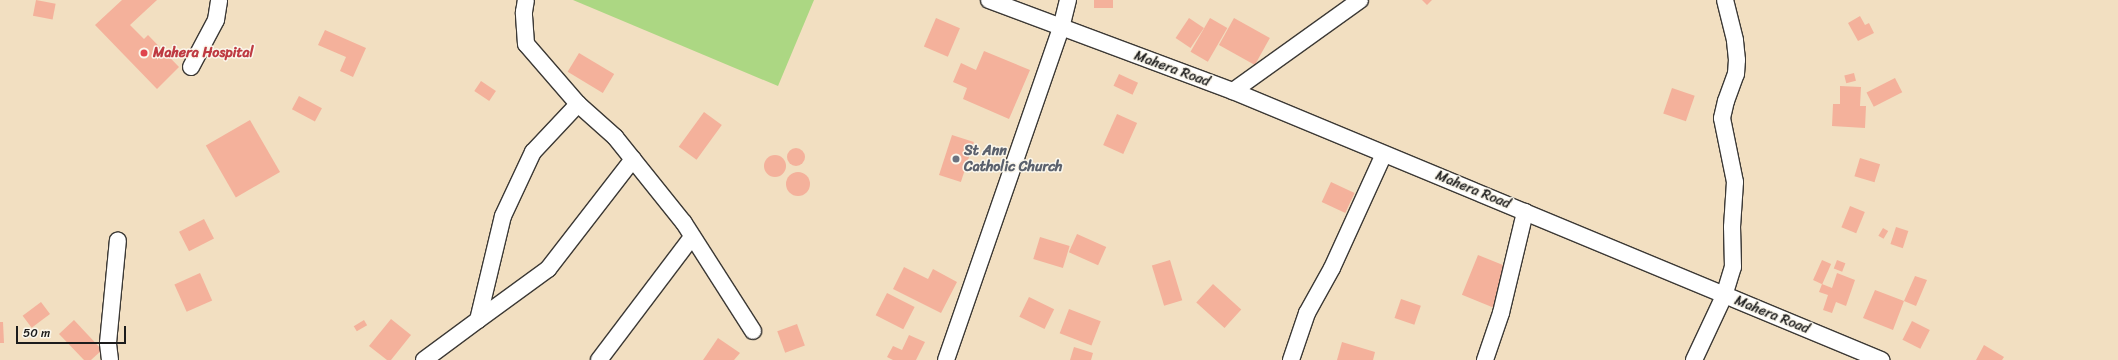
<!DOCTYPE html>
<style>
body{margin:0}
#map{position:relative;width:2118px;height:360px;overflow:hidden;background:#f2dfc1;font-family:Sriracha,sans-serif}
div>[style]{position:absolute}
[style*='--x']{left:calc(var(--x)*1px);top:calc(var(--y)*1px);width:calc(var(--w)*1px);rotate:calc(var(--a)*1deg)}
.green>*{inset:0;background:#acd783}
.building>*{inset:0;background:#f4b19b;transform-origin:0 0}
.round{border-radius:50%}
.roads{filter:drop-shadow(1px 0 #3c3935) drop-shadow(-1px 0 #3c3935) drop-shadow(0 1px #3c3935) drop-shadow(0 -1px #3c3935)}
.minor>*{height:16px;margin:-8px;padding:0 8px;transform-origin:8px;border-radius:8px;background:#fff}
.dots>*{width:11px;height:11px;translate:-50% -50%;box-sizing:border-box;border:2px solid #fbf7ec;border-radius:50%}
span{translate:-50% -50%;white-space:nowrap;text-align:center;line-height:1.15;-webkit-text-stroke:3px #fbf7ec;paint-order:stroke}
.health-label{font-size:14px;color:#be3a42;font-weight:700}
.left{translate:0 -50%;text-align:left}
.street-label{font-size:14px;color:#1c1c1c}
.worship-label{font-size:14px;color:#5b616d;font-weight:700}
.scale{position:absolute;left:16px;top:326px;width:110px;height:18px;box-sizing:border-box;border:2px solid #1c1c1c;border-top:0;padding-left:5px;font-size:12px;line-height:14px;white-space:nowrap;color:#1c1c1c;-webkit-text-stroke:3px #fbf7ec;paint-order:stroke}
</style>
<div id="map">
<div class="green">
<i style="clip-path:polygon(573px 0,814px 0,778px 86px)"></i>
</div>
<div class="building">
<i style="left:36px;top:0;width:20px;height:16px;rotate:11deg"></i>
<i style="clip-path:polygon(122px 0,157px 0,130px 25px,144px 39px,148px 35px,179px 67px,157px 89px,95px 25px)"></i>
<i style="left:1094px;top:0;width:19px;height:8px"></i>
<i style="clip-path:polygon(1422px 0,1432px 0,1427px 5px)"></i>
<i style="clip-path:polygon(1860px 16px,1865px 25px,1869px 23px,1874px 33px,1858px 41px,1848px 23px)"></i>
<i style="left:936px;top:18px;width:26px;height:31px;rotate:23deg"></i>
<i style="left:1189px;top:18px;width:18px;height:24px;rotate:34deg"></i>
<i style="left:1210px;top:18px;width:20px;height:39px;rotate:30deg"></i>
<i style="left:1234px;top:18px;width:41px;height:31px;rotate:29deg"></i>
<i style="clip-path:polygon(325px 30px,366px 48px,353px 77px,340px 71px,346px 57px,318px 45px)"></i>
<i style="clip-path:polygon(984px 51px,1030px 70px,1009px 119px,963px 99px,967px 88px,953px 82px,961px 63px,976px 70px)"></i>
<i style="left:579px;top:53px;width:41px;height:22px;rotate:31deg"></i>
<i style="left:1854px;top:73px;width:8px;height:10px;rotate:76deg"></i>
<i style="left:1119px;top:74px;width:21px;height:13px;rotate:25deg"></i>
<i style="left:1895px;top:78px;width:16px;height:32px;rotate:63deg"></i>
<i style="left:481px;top:81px;width:18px;height:12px;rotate:34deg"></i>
<i style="clip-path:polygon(1840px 86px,1861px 87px,1860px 106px,1866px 106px,1865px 128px,1832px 126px,1833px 104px,1840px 104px)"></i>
<i style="left:1672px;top:88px;width:24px;height:27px;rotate:19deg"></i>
<i style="left:299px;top:96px;width:26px;height:15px;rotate:28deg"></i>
<i style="left:704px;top:112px;width:22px;height:43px;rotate:36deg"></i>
<i style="left:1117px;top:114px;width:22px;height:34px;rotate:24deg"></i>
<i style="left:250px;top:120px;width:60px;height:51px;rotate:60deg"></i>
<i style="left:952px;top:135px;width:23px;height:42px;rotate:18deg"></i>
<i class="round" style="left:787px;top:148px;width:18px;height:18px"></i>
<i class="round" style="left:764px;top:155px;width:22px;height:22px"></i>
<i style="left:1860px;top:158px;width:21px;height:19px;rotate:17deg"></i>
<i class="round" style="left:786px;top:172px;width:24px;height:24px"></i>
<i style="left:1331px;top:182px;width:26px;height:22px;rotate:25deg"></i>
<i style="left:1850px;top:206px;width:16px;height:23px;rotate:22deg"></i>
<i style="left:204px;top:219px;width:22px;height:28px;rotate:63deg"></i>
<i style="left:1896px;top:227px;width:13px;height:18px;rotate:18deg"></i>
<i style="left:1883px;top:228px;width:6px;height:9px;rotate:31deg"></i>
<i style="left:1077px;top:234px;width:32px;height:20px;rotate:24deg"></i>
<i style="left:1040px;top:237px;width:31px;height:23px;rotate:17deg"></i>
<i style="left:1478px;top:255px;width:35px;height:43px;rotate:22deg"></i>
<i style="left:1170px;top:260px;width:42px;height:19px;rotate:73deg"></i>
<i style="left:1822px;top:260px;width:10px;height:22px;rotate:24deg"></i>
<i style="left:1837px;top:260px;width:9px;height:9px;rotate:21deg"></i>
<i style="clip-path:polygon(904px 267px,928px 279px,933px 269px,957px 282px,941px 313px,893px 289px)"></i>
<i style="left:200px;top:273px;width:30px;height:28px;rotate:66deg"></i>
<i style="clip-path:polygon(1837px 273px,1855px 280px,1846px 306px,1836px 302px,1832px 313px,1823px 310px,1828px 295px,1819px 292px,1822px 284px,1832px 288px)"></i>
<i style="clip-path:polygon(1915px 276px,1927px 280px,1916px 306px,1904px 301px,1893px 330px,1863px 318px,1875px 290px,1904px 301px)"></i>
<i style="left:1213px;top:284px;width:38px;height:25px;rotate:42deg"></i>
<i style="left:887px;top:293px;width:31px;height:25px;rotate:27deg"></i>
<i style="left:1029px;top:297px;width:28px;height:22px;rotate:26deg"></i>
<i style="left:1401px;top:299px;width:21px;height:20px;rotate:19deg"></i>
<i style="left:41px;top:302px;width:15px;height:23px;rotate:53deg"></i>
<i style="left:1069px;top:309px;width:34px;height:26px;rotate:21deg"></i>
<i style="clip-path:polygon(391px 319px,411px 335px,391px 360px,387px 360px,369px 346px)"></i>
<i style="clip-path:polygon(74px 320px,102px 350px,91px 360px,84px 360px,59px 334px)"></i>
<i style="left:364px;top:320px;width:6px;height:12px;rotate:59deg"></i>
<i style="left:1912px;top:321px;width:20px;height:21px;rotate:27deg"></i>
<i style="clip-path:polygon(0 322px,3px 322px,4px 343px,0 343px)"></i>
<i style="left:797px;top:324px;width:23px;height:21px;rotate:70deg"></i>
<i style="clip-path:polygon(909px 335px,925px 342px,916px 360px,893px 360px,887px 357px,893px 346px,902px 350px)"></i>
<i style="clip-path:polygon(718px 338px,740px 353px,734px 360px,703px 360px)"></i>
<i style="clip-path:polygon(1342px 342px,1375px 352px,1373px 360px,1337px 360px)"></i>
<i style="clip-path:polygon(1984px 345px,2004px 357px,2002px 360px,1976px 360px)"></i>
<i style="clip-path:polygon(1074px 347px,1093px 353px,1091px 360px,1070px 360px)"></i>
</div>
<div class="roads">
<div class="minor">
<i style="--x:989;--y:0;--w:260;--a:20.5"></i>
<i style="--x:1233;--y:91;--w:702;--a:22.54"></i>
<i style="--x:191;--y:67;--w:53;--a:-62"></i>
<i style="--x:216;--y:20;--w:20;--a:-81"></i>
<i style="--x:1233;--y:91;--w:156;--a:-35.6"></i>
<i style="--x:578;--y:104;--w:50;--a:41.7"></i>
<i style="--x:615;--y:137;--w:110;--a:51.3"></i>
<i style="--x:684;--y:223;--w:128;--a:57.4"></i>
<i style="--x:478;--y:320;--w:87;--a:-36.1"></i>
<i style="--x:548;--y:269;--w:139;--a:-52.3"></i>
<i style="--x:110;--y:360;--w:17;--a:-97"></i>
<i style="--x:108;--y:343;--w:103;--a:-84.5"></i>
<i style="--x:424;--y:360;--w:67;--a:-36.5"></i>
<i style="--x:478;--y:320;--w:107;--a:-76.5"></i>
<i style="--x:503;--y:216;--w:71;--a:-64.9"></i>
<i style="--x:533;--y:152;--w:66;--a:-46.8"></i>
<i style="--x:578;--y:104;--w:79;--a:-130.9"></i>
<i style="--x:526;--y:44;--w:32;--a:-94"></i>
<i style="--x:524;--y:12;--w:12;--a:-81"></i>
<i style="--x:599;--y:360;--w:154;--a:-52.9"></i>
<i style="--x:946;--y:360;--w:351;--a:-70.9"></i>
<i style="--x:1061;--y:28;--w:29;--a:-76"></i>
<i style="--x:1291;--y:360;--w:50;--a:-71.2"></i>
<i style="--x:1307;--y:313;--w:51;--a:-60.9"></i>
<i style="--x:1332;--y:268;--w:125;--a:-65.5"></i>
<i style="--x:1485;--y:360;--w:50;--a:-71.2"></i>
<i style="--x:1501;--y:313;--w:104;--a:-76.6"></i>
<i style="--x:1694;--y:360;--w:71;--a:-64.9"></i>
<i style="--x:1724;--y:296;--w:30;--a:-73"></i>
<i style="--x:1733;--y:267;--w:40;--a:-91.4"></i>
<i style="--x:1732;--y:227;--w:45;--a:-86.2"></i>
<i style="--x:1735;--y:182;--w:65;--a:-101.5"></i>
<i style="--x:1722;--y:118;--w:17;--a:-77"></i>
<i style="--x:1726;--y:101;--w:29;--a:-70"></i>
<i style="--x:1736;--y:74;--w:14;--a:-86"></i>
<i style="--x:1737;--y:60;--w:20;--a:-96"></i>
<i style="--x:1735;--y:40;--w:41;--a:-104"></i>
</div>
</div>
<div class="dots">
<i style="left:144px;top:53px;background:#e0444e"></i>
<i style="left:956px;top:159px;background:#6b7280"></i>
</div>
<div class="health-label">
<span class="left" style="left:153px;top:53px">Mahera Hospital</span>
</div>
<div class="street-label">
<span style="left:1172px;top:69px;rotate:20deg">Mahera Road</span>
<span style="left:1473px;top:190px;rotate:22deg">Mahera Road</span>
<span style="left:1772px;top:315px;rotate:22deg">Mahera Road</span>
</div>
<div class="worship-label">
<span class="left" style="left:964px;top:159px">St Ann<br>Catholic Church</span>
</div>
<div class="scale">50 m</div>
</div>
